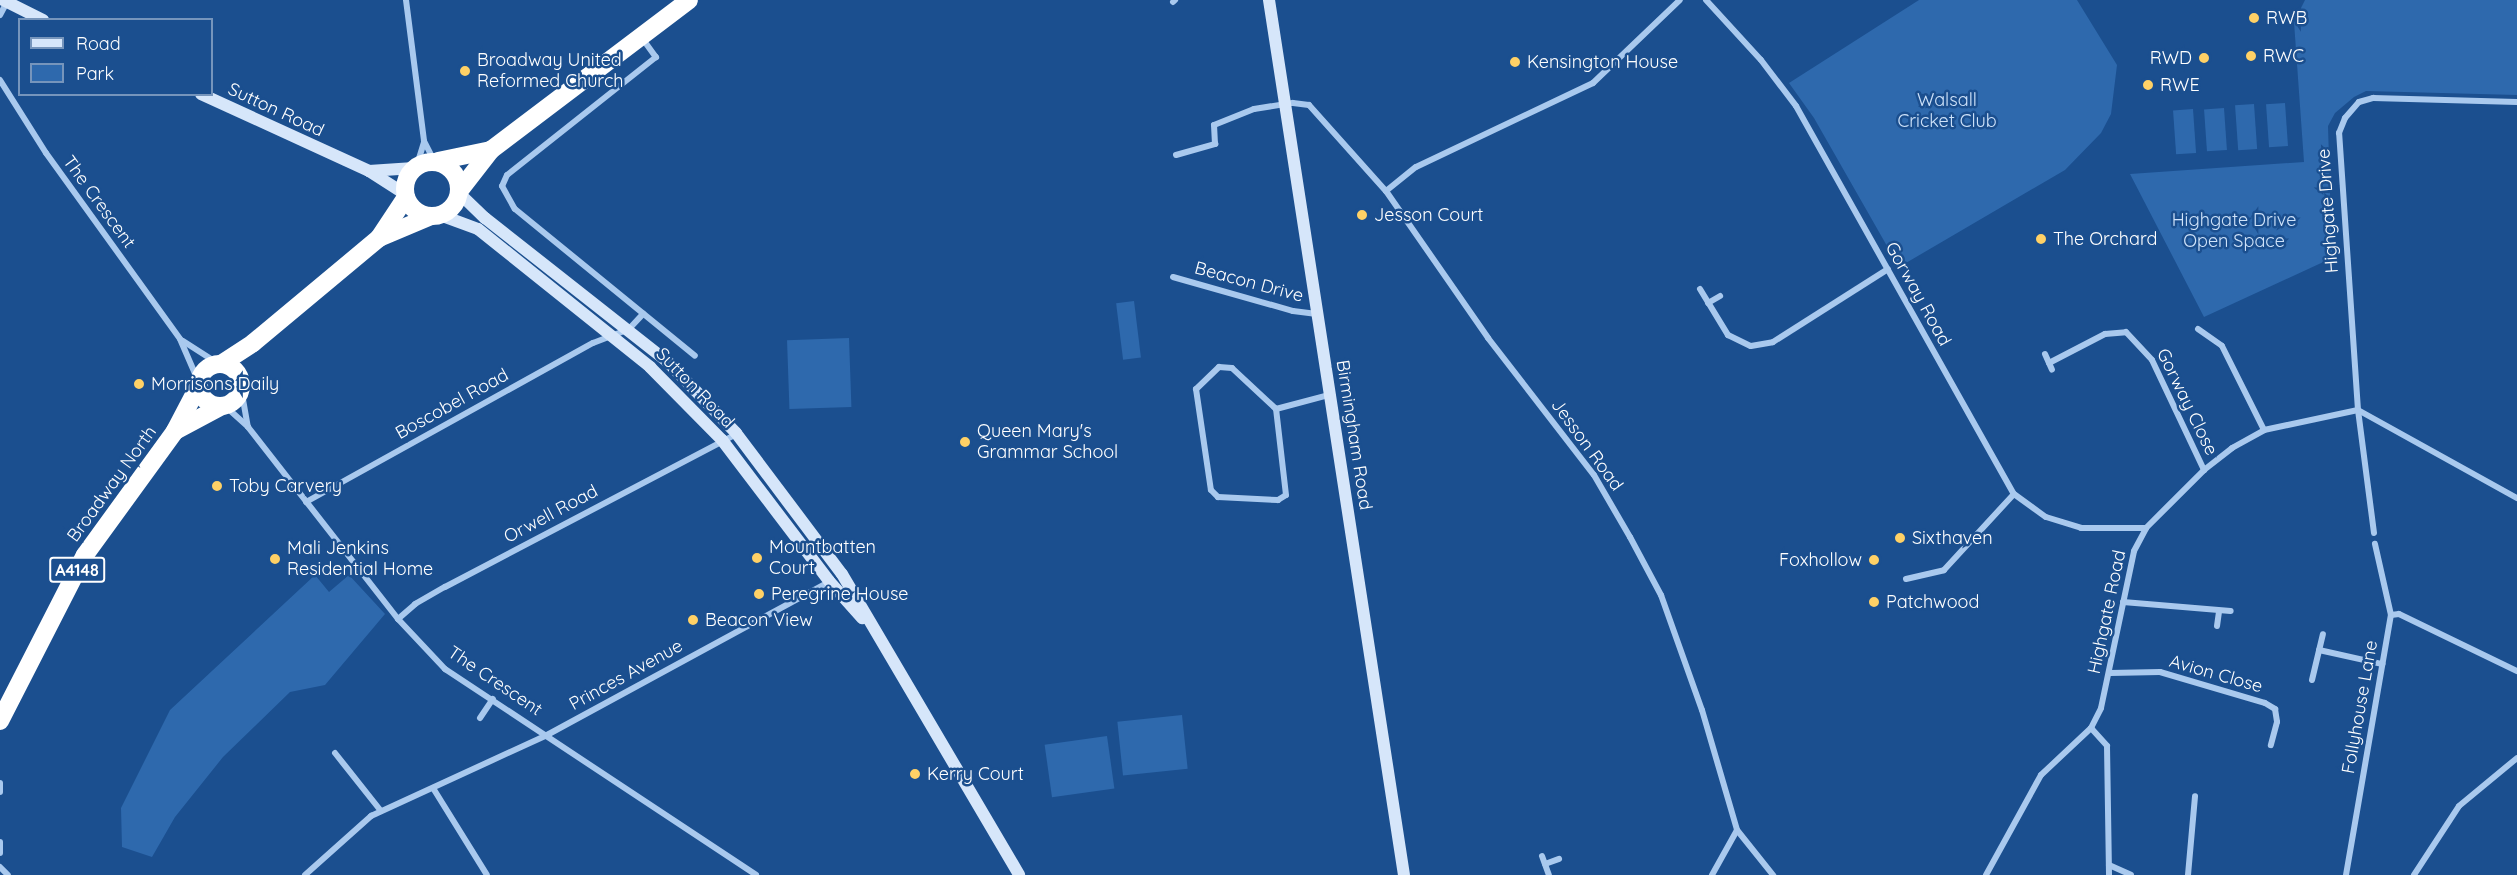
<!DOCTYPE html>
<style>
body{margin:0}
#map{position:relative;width:2517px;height:875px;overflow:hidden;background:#1b4f8f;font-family:Quicksand,sans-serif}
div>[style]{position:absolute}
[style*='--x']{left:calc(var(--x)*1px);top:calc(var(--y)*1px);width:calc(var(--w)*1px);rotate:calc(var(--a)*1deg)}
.green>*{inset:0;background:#2e69ad;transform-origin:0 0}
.street>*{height:6px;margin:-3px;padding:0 3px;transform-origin:3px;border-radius:3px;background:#a9c9ee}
.secondary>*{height:12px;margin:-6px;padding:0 6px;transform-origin:6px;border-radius:6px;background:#d6e6fa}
.highway>*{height:18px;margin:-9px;padding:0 9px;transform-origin:9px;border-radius:9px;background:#fff}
.highway>.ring{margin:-9px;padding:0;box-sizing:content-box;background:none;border:18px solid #fff;border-radius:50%}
.dots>*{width:16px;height:16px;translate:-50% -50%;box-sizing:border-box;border:3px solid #1b4f8f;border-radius:50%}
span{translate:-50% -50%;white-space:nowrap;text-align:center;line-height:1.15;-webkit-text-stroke:5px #1b4f8f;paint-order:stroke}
.shield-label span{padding:2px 4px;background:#1b4f8f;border:2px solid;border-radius:4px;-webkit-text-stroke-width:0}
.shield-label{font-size:16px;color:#fff;font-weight:700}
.poi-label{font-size:18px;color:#fff}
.left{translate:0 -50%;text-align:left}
.right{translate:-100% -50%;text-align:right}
.park-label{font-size:18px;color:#cfe3fa}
.street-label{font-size:18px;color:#fff}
.legend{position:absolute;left:18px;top:18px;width:195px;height:78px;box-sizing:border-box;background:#1b4f8f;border:2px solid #7695bc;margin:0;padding:8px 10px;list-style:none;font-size:18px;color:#fff}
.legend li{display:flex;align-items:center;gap:12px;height:30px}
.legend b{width:30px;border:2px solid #7695bc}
</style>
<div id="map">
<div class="green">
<i style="clip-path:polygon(1919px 0,2077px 0,2117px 65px,2111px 114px,2101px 133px,2065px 170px,1899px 267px,1814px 118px,1789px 83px)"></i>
<i style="clip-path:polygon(2305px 0,2517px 0,2517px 95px,2366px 91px,2354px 97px,2335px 113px,2328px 126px,2332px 258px,2204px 317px,2130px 174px,2304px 162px,2294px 22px)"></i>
<i style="left:2285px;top:103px;width:43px;height:19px;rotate:86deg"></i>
<i style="left:2254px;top:104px;width:45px;height:19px;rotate:86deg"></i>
<i style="left:2224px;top:108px;width:42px;height:20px;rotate:86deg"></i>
<i style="left:2193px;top:109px;width:44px;height:20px;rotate:86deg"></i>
<i style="left:1134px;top:301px;width:57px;height:18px;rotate:83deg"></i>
<i style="left:849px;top:338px;width:69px;height:62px;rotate:88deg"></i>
<i style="clip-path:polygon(315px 575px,329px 592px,349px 575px,385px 614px,325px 685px,290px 692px,223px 757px,175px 817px,152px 857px,122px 847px,121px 808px,170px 710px)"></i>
<i style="left:1182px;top:715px;width:54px;height:65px;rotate:84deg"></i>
<i style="left:1107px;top:736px;width:53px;height:63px;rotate:82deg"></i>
</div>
<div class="street">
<i style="--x:406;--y:0;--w:142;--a:82.7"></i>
<i style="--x:424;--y:141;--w:22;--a:63"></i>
<i style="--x:1706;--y:0;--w:81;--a:47.5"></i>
<i style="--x:1761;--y:60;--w:58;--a:52.7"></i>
<i style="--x:1796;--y:106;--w:445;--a:60.7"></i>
<i style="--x:2014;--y:494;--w:39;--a:36"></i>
<i style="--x:2046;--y:517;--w:37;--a:17"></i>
<i style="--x:2081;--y:528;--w:65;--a:0"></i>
<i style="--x:1173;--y:2;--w:3;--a:-45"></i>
<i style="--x:0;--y:15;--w:15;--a:-62"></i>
<i style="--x:642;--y:38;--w:24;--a:54"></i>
<i style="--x:656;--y:57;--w:190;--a:141.6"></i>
<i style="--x:507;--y:175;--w:12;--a:114"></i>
<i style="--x:502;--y:186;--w:26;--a:61"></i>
<i style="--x:515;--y:209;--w:232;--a:39.2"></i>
<i style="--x:0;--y:80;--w:86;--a:57.8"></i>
<i style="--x:46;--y:153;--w:229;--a:54.2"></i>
<i style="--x:180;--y:339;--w:48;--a:66.6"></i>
<i style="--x:1176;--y:155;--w:41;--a:-15.8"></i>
<i style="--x:1215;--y:144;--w:19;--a:-93"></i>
<i style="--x:1214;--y:125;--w:43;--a:-21.8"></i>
<i style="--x:1254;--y:109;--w:39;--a:-9"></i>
<i style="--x:1293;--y:103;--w:16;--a:7"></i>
<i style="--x:1309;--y:105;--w:115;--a:48.2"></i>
<i style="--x:1386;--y:191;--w:179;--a:55.2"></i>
<i style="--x:1488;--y:338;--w:173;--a:52.3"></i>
<i style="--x:1594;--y:475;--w:72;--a:59.9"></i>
<i style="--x:1630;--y:537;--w:66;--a:61.9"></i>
<i style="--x:1661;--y:595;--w:122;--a:70.4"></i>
<i style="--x:1702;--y:710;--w:125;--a:73.7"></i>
<i style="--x:1737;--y:830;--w:58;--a:51.3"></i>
<i style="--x:417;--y:165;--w:24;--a:-73"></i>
<i style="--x:1386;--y:191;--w:38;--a:-39"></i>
<i style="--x:1416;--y:167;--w:196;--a:-25.4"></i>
<i style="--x:1593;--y:83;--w:120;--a:-43.7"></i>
<i style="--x:1173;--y:277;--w:125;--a:15.8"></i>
<i style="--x:1293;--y:311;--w:24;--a:7"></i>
<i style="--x:1700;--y:289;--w:54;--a:58.7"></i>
<i style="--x:1728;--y:335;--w:25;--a:26"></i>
<i style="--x:1751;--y:346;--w:22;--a:-10"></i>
<i style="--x:1773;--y:342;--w:136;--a:-32.4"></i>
<i style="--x:1708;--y:303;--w:14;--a:-30"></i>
<i style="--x:2198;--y:329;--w:29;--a:35"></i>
<i style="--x:2222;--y:346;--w:94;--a:63.4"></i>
<i style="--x:183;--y:341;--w:43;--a:32.6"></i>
<i style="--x:2045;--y:354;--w:17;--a:66"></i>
<i style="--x:2049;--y:363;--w:63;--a:-27.4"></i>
<i style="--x:2105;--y:334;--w:21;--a:-5"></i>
<i style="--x:2126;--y:332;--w:38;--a:47"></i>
<i style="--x:2152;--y:360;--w:122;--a:64.7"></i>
<i style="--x:241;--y:388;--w:39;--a:80"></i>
<i style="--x:225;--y:406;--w:31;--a:42"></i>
<i style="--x:248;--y:427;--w:244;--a:52"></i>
<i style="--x:398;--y:619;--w:69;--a:46.8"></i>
<i style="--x:445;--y:669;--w:373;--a:33.5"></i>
<i style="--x:1276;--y:409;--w:60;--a:-137"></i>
<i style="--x:1232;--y:368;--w:13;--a:-176"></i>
<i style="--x:1219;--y:367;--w:32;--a:136"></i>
<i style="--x:1196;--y:389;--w:102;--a:81.6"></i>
<i style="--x:1211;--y:490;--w:10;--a:45"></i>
<i style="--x:1218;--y:497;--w:60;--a:2.9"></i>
<i style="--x:1278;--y:500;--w:9;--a:-32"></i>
<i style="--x:1286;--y:495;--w:87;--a:-96.6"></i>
<i style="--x:1276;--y:409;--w:55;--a:-14.8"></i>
<i style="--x:306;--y:502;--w:328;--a:-29"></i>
<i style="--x:593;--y:343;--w:39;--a:-21"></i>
<i style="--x:629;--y:329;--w:21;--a:-47"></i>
<i style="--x:2374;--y:533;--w:124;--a:-97.4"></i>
<i style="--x:2358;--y:410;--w:278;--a:-93.9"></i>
<i style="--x:2339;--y:133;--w:16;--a:-68"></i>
<i style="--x:2345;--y:118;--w:21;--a:-49"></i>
<i style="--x:2359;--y:102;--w:15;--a:-16"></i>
<i style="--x:2373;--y:98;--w:144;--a:1.6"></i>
<i style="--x:1906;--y:579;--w:39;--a:-13"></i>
<i style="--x:1944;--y:570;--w:103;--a:-47.4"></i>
<i style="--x:2123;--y:602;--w:108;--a:4.8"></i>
<i style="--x:2391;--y:615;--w:8;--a:-7"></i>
<i style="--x:2399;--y:614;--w:131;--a:25.8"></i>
<i style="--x:398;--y:619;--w:23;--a:-41"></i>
<i style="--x:415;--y:604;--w:34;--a:-30"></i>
<i style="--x:445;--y:587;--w:329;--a:-27.7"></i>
<i style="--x:2217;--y:626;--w:15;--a:-82"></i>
<i style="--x:2319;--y:650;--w:65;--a:12.5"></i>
<i style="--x:2110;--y:673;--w:50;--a:-1.1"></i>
<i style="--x:2160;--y:672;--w:109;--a:16.4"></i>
<i style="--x:2265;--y:703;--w:12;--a:31"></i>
<i style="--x:2275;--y:709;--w:13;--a:81"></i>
<i style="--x:2277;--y:722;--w:24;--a:105"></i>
<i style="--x:2312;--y:680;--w:47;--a:-76.6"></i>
<i style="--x:480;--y:718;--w:23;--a:-56"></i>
<i style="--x:2091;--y:728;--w:24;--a:48"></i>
<i style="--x:2107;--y:746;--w:129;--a:89.1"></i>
<i style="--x:335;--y:753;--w:74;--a:51.6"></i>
<i style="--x:0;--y:783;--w:9;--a:90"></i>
<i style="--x:433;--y:788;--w:102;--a:58.2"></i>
<i style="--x:0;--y:842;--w:11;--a:90"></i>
<i style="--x:1542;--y:856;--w:20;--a:70"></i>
<i style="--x:1545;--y:864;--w:15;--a:-20"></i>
<i style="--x:2109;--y:865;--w:24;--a:24"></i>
<i style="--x:0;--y:867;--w:11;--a:45"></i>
<i style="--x:305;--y:875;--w:89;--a:-41.8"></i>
<i style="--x:371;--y:816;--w:194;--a:-24.7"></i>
<i style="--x:547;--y:735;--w:321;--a:-28.5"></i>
<i style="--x:1712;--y:875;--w:51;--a:-60.9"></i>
<i style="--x:1986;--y:875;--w:114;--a:-61.2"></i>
<i style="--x:2041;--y:775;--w:69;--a:-43.2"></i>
<i style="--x:2091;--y:728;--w:22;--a:-63"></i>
<i style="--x:2101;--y:708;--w:160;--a:-78.1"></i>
<i style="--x:2134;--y:551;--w:26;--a:-62"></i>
<i style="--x:2146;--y:528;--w:82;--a:-45"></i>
<i style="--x:2204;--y:470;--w:36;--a:-38"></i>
<i style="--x:2232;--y:448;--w:37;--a:-29"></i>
<i style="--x:2264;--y:430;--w:96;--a:-12"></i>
<i style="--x:2358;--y:410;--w:182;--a:29"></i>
<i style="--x:2188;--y:875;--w:79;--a:-84.9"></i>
<i style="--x:2346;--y:875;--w:264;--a:-80.2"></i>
<i style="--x:2391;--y:615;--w:73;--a:-102.7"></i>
<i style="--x:2414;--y:875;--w:82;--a:-56.9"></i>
<i style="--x:2459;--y:806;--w:75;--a:-39.6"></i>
</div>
<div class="secondary">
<i style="--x:3;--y:0;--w:45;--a:26.6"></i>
<i style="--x:1269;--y:0;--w:885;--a:81.23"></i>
<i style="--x:201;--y:94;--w:185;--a:24.6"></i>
<i style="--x:369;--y:171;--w:43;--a:32.6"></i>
<i style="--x:369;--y:171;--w:45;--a:-3.8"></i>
<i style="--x:460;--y:194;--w:35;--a:44"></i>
<i style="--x:485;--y:218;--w:231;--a:38.2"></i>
<i style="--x:667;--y:361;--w:100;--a:46.2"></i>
<i style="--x:736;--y:433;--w:176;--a:53.1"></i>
<i style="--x:842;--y:574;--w:349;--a:59.5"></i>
<i style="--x:440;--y:215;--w:40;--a:20.2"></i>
<i style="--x:478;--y:229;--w:221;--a:38.7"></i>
<i style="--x:650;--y:367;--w:103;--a:45.4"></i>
<i style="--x:722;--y:440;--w:177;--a:52.8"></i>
<i style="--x:829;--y:581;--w:50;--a:48.3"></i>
</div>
<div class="highway">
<i style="--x:438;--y:161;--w:54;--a:-11.7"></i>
<i class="ring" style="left:405px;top:162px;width:36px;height:36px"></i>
<i style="--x:460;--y:190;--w:51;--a:-52.2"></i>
<i style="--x:491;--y:150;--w:248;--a:-37.1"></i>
<i style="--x:379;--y:238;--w:49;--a:-56.6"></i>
<i style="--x:221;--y:364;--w:38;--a:-33"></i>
<i style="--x:253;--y:343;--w:164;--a:-39.8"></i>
<i style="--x:379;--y:238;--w:56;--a:-22.9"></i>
<i class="ring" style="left:199px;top:364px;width:24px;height:24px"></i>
<i style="--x:175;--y:431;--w:53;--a:-28"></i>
<i style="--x:0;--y:721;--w:186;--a:-62.9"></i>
<i style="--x:85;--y:555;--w:153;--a:-54"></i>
<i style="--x:175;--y:431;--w:52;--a:-62.4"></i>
</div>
<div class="dots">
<i style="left:2254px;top:18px;background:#ffd166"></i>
<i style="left:2251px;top:56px;background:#ffd166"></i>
<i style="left:2204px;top:58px;background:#ffd166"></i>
<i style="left:1515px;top:62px;background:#ffd166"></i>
<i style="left:465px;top:71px;background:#ffd166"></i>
<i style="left:2148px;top:85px;background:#ffd166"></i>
<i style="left:1362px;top:215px;background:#ffd166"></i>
<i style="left:2041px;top:239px;background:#ffd166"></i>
<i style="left:139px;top:384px;background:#ffd166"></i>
<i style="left:965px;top:442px;background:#ffd166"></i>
<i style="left:217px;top:486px;background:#ffd166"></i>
<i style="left:1900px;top:538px;background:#ffd166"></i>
<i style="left:757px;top:558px;background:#ffd166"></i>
<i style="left:275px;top:559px;background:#ffd166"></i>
<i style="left:1874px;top:560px;background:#ffd166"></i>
<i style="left:759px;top:594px;background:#ffd166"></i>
<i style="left:1874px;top:602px;background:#ffd166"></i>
<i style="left:693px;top:620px;background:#ffd166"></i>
<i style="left:915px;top:774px;background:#ffd166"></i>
</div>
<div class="shield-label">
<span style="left:77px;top:570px">A4148</span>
</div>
<div class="poi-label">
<span class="left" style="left:2266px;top:18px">RWB</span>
<span class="left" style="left:2263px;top:56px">RWC</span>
<span class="right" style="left:2192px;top:58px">RWD</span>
<span class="left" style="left:477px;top:71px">Broadway United<br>Reformed Church</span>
<span class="left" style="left:1527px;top:62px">Kensington House</span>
<span class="left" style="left:2160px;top:85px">RWE</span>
<span class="left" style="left:1374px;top:215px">Jesson Court</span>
<span class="left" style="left:2053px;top:239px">The Orchard</span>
<span class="left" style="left:151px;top:384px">Morrisons Daily</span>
<span class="left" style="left:977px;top:442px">Queen Mary's<br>Grammar School</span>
<span class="left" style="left:229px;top:486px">Toby Carvery</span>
<span class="left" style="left:1912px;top:538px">Sixthaven</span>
<span class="left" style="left:769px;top:558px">Mountbatten<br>Court</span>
<span class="left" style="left:287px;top:559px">Mali Jenkins<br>Residential Home</span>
<span class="right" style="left:1862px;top:560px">Foxhollow</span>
<span class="left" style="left:771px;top:594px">Peregrine House</span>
<span class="left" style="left:1886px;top:602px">Patchwood</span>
<span class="left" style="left:705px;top:620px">Beacon View</span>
<span class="left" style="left:927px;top:774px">Kerry Court</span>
</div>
<div class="park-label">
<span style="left:1947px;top:111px">Walsall<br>Cricket Club</span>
<span style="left:2234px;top:231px">Highgate Drive<br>Open Space</span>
</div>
<div class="street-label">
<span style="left:276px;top:110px;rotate:25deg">Sutton Road</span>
<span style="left:99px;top:202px;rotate:54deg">The Crescent</span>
<span style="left:2328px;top:211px;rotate:-94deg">Highgate Drive</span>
<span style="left:1249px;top:282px;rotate:15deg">Beacon Drive</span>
<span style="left:1918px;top:294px;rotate:61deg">Gorway Road</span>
<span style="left:695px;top:388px;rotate:46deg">Sutton Road</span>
<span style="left:2187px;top:402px;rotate:64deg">Gorway Close</span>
<span style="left:452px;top:404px;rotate:-29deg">Boscobel Road</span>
<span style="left:1354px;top:435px;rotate:81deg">Birmingham Road</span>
<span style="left:1587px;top:445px;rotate:54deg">Jesson Road</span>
<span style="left:112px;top:484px;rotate:-54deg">Broadway North</span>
<span style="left:551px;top:514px;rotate:-28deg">Orwell Road</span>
<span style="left:2107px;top:612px;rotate:-78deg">Highgate Road</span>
<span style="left:2216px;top:674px;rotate:16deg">Avion Close</span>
<span style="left:626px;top:675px;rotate:-29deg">Princes Avenue</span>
<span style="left:495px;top:681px;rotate:34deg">The Crescent</span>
<span style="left:2360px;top:707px;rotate:-80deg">Follyhouse Lane</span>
</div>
<ul class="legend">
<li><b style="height:8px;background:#d6e6fa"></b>Road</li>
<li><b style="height:16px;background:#2e69ad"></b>Park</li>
</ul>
</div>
